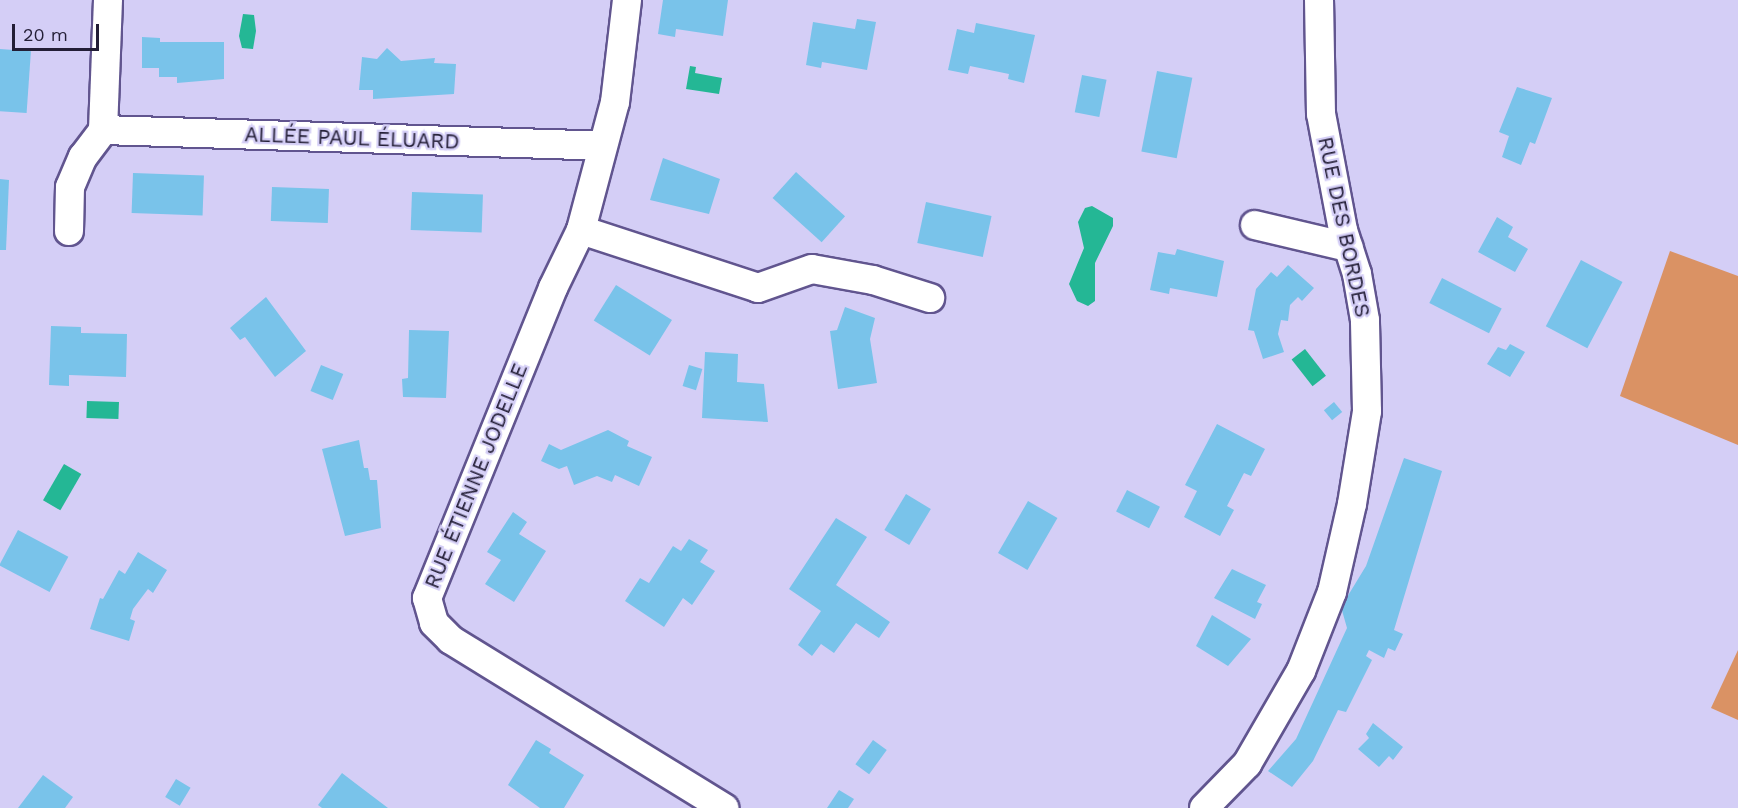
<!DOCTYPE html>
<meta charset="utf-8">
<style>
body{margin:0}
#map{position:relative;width:1738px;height:808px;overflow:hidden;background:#d4cef6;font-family:"Work Sans",sans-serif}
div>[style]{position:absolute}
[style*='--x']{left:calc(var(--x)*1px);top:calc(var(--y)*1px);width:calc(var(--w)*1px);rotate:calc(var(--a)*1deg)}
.green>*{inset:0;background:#da9264}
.water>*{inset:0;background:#24b795;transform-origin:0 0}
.building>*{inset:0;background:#79c3ea;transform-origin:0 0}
.roads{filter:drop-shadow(2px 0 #61558f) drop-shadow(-2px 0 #61558f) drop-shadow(0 2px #61558f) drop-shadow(0 -2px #61558f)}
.street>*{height:28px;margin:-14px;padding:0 14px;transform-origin:14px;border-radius:14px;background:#fff}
span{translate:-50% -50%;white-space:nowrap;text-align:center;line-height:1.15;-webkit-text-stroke:4.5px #d4cef6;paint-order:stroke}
.street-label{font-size:21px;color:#231e36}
.scale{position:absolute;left:12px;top:24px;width:87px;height:27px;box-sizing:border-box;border:3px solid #231e36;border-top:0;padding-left:8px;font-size:18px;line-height:21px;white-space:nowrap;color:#231e36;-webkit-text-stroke:4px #d4cef6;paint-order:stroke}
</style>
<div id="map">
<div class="green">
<i style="clip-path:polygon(1670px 251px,1738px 276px,1738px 445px,1620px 396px)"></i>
<i style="clip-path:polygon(1738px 650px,1738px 720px,1711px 708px)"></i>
</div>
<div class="water">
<i style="clip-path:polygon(243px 14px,254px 15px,256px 31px,253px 49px,242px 48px,239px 36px)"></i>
<i style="clip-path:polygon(690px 66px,696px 67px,695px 73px,722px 78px,719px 94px,686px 89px)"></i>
<i style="clip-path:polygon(1092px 206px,1113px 218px,1113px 226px,1095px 263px,1095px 301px,1088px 306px,1077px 301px,1069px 284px,1084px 248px,1078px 222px,1085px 208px)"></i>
<i style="left:1305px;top:349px;width:34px;height:17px;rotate:52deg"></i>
<i style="left:87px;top:401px;width:32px;height:17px;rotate:2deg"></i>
<i style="left:64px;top:464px;width:20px;height:42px;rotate:30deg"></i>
</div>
<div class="building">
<i style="clip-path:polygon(663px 0,728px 0,723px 36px,676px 29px,675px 37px,658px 34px)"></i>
<i style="clip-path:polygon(857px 19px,876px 22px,867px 70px,822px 62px,821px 68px,806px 65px,813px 22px,855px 29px)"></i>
<i style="clip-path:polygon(976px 23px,1035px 35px,1024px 83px,1008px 79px,1009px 74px,970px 66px,968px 74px,948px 70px,957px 29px,974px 33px)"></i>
<i style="clip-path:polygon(142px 37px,160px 38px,160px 42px,224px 42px,224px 79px,177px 83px,177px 77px,159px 77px,159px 68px,142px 68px)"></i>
<i style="clip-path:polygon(387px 48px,401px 61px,435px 58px,434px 63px,456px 64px,454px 94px,373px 99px,373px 90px,359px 90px,362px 57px,377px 59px)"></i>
<i style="left:0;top:49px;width:31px;height:62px;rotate:4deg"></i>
<i style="left:1157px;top:71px;width:36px;height:82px;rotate:11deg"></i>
<i style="left:1082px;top:75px;width:25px;height:38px;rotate:11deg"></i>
<i style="clip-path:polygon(1517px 87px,1552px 98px,1535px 144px,1530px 142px,1521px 165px,1502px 157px,1509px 136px,1499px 132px)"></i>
<i style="clip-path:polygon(663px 158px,720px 179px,709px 214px,650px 200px)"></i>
<i style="left:796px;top:172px;width:66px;height:35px;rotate:42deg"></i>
<i style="left:133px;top:173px;width:71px;height:40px;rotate:2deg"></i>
<i style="clip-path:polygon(0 179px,9px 180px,6px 250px,0 250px)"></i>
<i style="left:272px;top:187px;width:57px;height:34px;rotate:2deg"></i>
<i style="left:412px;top:192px;width:71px;height:38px;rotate:2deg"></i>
<i style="left:926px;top:202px;width:67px;height:42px;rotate:12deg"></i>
<i style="clip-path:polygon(1497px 217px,1513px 227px,1508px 237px,1528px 249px,1515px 272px,1478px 252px)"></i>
<i style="clip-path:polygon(1177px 249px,1224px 261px,1217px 297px,1170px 288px,1169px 294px,1150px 290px,1158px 252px,1175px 255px)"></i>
<i style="left:1581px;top:260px;width:47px;height:75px;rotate:28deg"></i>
<i style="clip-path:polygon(1288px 265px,1314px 288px,1302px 301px,1298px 297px,1290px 305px,1288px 321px,1281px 320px,1278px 334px,1284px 352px,1263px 359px,1254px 331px,1248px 330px,1256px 289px,1271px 272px,1277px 277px)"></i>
<i style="left:1442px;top:278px;width:67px;height:28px;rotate:27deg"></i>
<i style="left:616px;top:285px;width:66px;height:42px;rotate:32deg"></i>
<i style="clip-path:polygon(266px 297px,306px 351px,275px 377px,245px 337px,240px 340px,230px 328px)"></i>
<i style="clip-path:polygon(845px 307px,875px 318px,870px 339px,877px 383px,838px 389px,830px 331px,837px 330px)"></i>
<i style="clip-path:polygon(51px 326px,81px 327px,81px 333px,127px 334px,126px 377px,69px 375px,69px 386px,49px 385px)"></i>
<i style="clip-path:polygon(409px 330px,449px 331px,446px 398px,403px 397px,402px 379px,408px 378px)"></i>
<i style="clip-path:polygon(1510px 344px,1525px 352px,1510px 377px,1487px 364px,1498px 347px,1506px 350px)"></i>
<i style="clip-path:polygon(705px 352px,738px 354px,737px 382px,764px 384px,768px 422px,702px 418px)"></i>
<i style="left:321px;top:365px;width:24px;height:28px;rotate:22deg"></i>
<i style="left:689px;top:365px;width:14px;height:22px;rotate:17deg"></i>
<i style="left:1334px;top:402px;width:13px;height:13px;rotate:51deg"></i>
<i style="clip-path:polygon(1217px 424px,1265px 449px,1251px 476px,1244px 473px,1227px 506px,1234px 510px,1220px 536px,1184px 517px,1197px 491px,1185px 485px)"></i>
<i style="clip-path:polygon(608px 430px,629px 441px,627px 446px,652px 457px,639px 486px,615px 475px,612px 482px,597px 476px,574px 485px,567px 466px,559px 469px,541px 461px,549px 444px,561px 450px)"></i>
<i style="clip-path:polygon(359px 440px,364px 468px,368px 468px,370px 480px,377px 480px,381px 528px,345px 536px,322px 449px)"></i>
<i style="clip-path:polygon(1404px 458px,1442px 471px,1394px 630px,1403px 634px,1395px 651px,1388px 648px,1384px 658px,1369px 650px,1366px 656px,1372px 660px,1346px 712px,1338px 710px,1313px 761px,1292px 787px,1268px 771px,1296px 739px,1347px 628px,1341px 607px,1366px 566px)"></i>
<i style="left:1127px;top:490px;width:37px;height:24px;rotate:27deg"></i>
<i style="left:906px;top:494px;width:29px;height:42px;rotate:31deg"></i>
<i style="left:1028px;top:501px;width:34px;height:60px;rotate:30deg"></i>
<i style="clip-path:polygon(513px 512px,527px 522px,519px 534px,546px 551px,514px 602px,485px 584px,501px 560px,487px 552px)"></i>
<i style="clip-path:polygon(836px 518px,867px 537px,836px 585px,890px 622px,879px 638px,856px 623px,834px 653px,821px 644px,812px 656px,798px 645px,821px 611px,789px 589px)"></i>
<i style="left:18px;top:530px;width:57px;height:40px;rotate:28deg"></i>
<i style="clip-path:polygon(689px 539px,708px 550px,700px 562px,715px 571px,692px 605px,683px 598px,664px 627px,625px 601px,640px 578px,649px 583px,673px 546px,681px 551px)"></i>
<i style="clip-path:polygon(138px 552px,167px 570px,153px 593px,148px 589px,133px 609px,130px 619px,135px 621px,129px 641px,90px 629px,100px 598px,103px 599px,119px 570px,125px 574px)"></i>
<i style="clip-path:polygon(1232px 569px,1266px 585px,1257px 602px,1262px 604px,1255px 619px,1214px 598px)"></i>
<i style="clip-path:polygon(1212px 615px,1251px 639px,1228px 666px,1196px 646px)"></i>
<i style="clip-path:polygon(1373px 723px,1403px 747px,1393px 760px,1389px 756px,1379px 767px,1358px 749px,1369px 738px,1366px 734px)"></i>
<i style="clip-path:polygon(536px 740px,551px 749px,549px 753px,584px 775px,564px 808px,540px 808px,508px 785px)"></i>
<i style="left:873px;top:740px;width:17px;height:30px;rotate:36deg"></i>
<i style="clip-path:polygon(342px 773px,355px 783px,388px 808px,322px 808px,318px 805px)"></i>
<i style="clip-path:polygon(43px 775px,73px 797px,65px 808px,18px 808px)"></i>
<i style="left:176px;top:779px;width:17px;height:21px;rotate:31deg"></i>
<i style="clip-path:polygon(839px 790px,854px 799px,848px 808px,827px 808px)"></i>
</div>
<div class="roads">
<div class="street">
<i style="--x:108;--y:0;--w:130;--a:92.2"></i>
<i style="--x:103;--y:130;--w:497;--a:1.8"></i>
<i style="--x:627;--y:0;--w:103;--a:96.7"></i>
<i style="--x:615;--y:102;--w:132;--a:104.9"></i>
<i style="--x:581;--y:230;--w:64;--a:115.8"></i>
<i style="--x:553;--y:288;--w:335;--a:112.1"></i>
<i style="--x:427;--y:598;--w:26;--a:74"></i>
<i style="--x:434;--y:623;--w:24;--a:45"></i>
<i style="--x:451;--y:640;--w:321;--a:31.6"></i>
<i style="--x:1255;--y:225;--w:96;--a:13.3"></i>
<i style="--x:581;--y:230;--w:186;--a:18.1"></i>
<i style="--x:758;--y:288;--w:57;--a:-19.4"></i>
<i style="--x:812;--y:269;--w:62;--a:10.2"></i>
<i style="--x:873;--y:280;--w:60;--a:17.5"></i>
<i style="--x:69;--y:231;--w:44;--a:-88.7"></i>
<i style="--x:70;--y:187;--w:33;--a:-67"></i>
<i style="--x:83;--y:157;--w:34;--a:-53"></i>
<i style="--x:1204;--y:808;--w:62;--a:-45.7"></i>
<i style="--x:1247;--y:764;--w:108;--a:-59.9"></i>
<i style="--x:1301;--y:671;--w:85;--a:-68.6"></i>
<i style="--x:1332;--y:592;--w:90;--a:-77.2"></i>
<i style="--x:1352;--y:504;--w:94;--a:-80.8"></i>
<i style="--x:1367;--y:411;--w:91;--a:-91.3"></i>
<i style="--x:1365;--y:320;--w:47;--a:-99.9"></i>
<i style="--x:1357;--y:274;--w:46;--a:-107.7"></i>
<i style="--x:1343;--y:230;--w:118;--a:-100.7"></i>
<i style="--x:1321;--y:114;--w:114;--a:-91"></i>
</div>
</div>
<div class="street-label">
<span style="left:352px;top:138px;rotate:2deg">ALLÉE PAUL ÉLUARD</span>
<span style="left:1344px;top:227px;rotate:78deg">RUE DES BORDES</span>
<span style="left:476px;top:476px;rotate:-68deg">RUE ÉTIENNE JODELLE</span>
</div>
<div class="scale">20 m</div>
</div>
